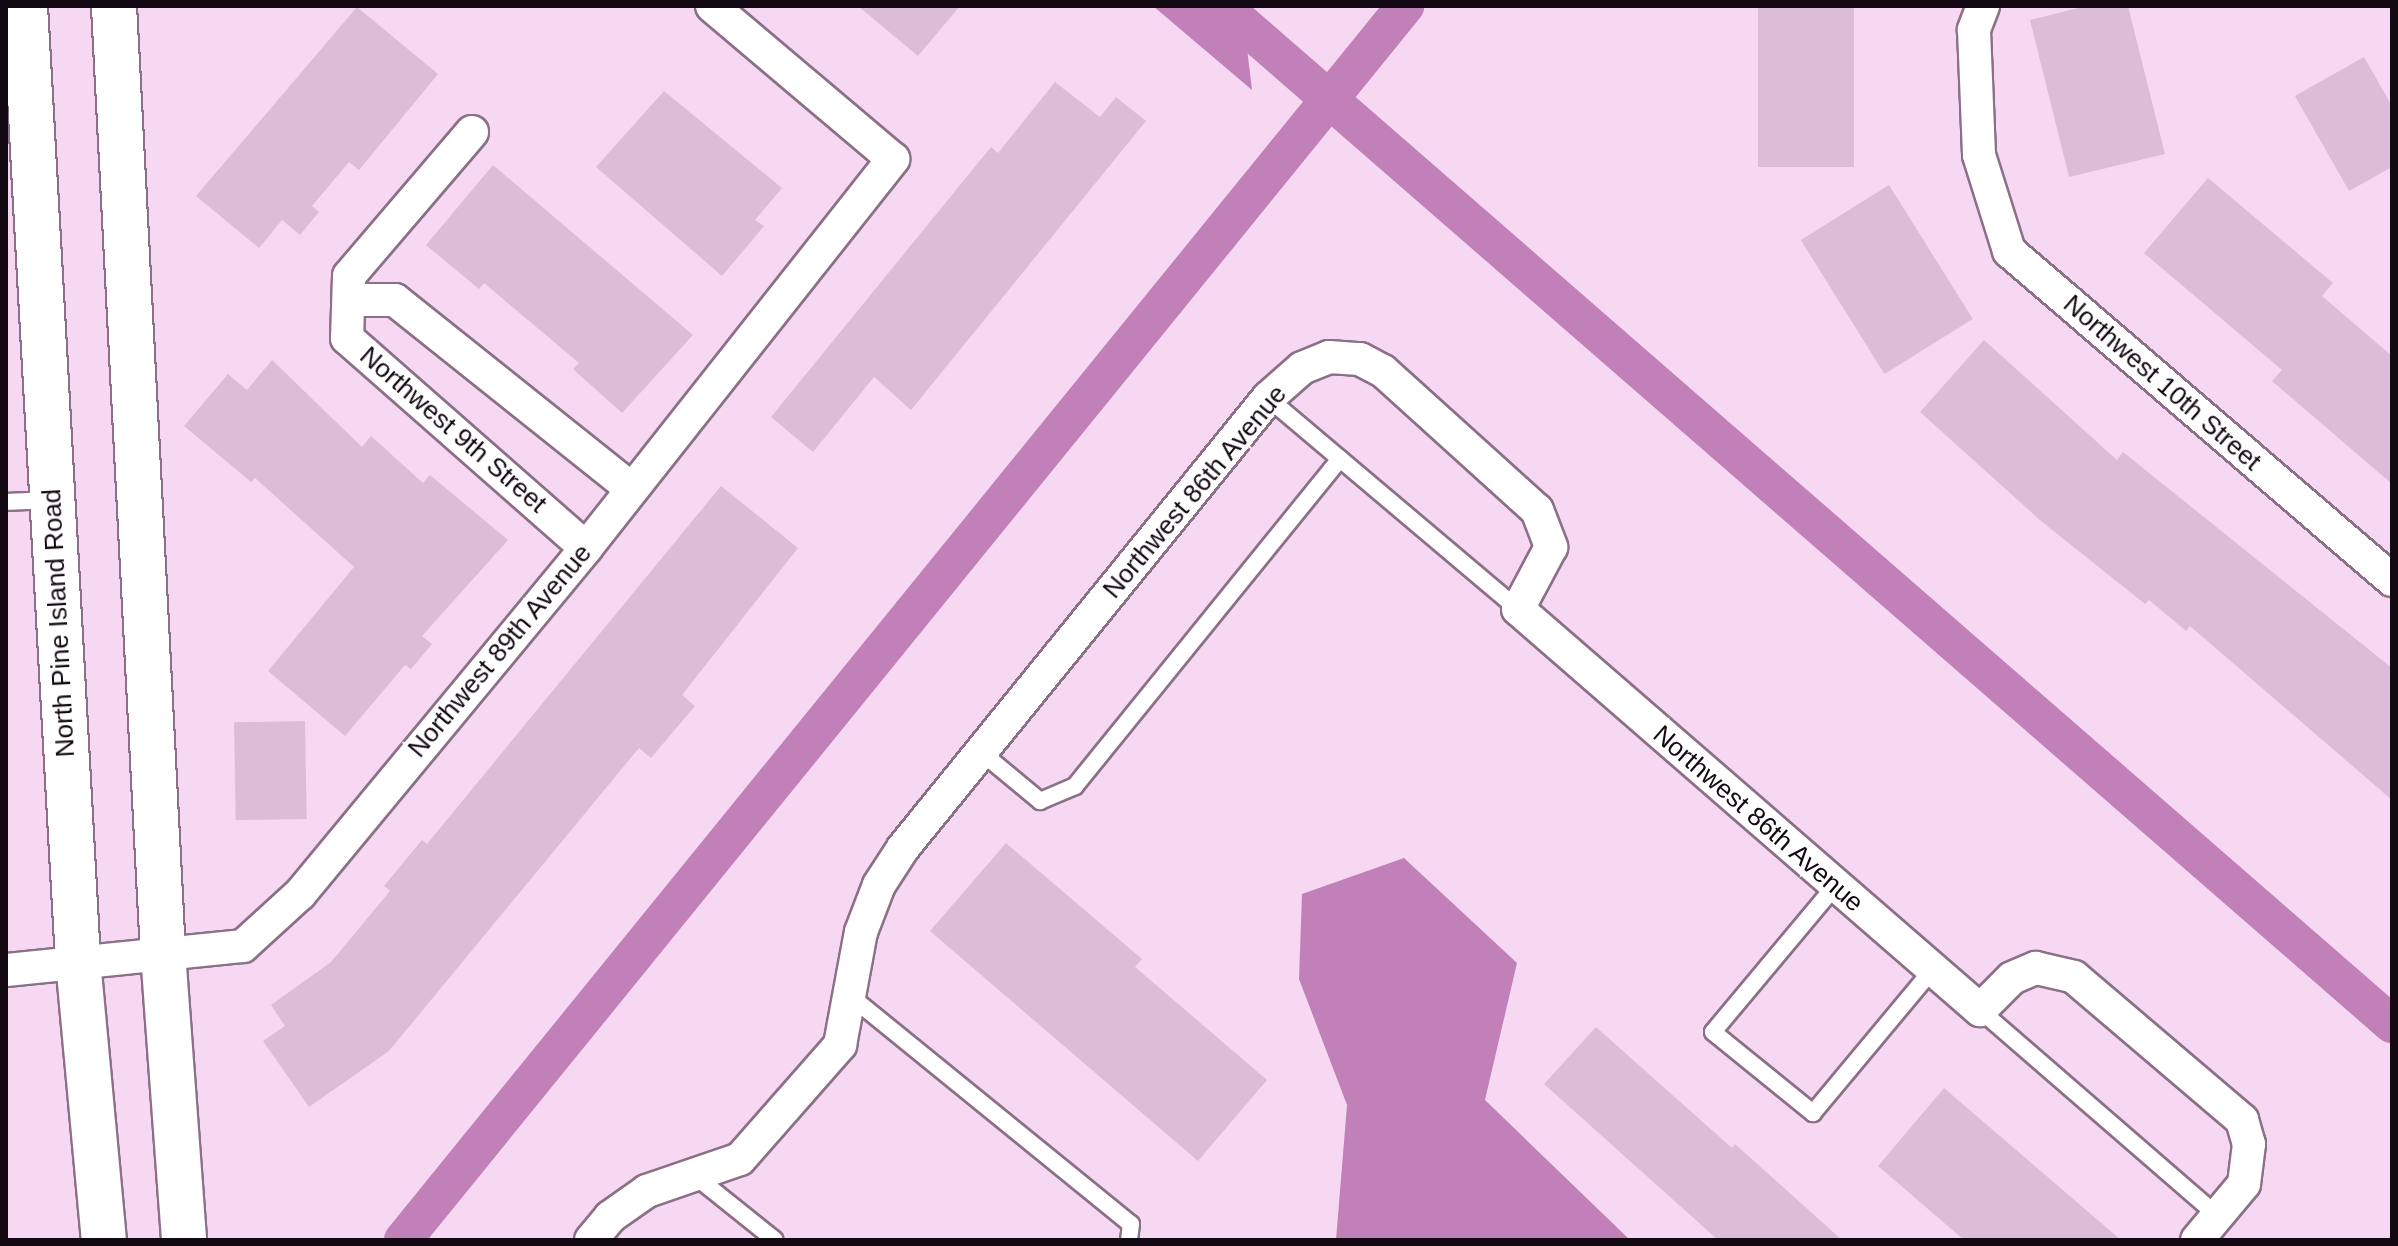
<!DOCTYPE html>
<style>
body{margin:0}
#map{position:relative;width:2398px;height:1246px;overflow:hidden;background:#f7d8f2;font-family:Arial,sans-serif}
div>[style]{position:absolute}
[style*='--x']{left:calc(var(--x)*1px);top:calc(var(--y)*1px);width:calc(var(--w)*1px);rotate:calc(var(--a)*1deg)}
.water>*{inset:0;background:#c180b8}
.canal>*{height:38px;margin:-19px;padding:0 19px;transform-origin:19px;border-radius:19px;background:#c180b8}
.building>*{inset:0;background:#dcbdd7;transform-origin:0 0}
.roads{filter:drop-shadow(2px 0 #8b7087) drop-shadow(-2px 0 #8b7087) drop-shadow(0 2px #8b7087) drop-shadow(0 -2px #8b7087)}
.service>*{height:16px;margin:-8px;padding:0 8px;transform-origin:8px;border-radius:8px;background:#fff}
.minor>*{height:32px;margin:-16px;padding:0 16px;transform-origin:16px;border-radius:16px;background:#fff}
.secondary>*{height:44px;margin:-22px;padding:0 22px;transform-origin:22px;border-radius:22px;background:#fff}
span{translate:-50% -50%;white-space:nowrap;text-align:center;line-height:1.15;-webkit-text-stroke:6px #fff;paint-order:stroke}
.street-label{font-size:26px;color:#130912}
.frame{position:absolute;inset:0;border:8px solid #130912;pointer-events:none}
</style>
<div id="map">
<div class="water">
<i style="clip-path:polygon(1153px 6px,1242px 6px,1252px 90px)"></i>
<i style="clip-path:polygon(1404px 858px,1517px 963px,1485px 1100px,1630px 1240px,1336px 1240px,1347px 1105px,1299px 979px,1302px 894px)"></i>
</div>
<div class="canal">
<i style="--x:1222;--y:6;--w:1551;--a:41.03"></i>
<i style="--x:403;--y:1240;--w:1590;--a:-50.92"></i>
</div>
<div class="building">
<i style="clip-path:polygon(858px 6px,960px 6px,918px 56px)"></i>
<i style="left:1758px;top:6px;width:96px;height:161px"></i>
<i style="clip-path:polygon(2086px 6px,2128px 6px,2165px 154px,2069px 177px,2030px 20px)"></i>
<i style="clip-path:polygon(357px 7px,438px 74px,359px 170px,349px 162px,312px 206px,319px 212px,300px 235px,282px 220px,259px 248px,196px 196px)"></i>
<i style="clip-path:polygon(2364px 57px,2392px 106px,2392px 167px,2349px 191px,2295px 96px)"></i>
<i style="clip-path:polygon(1055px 82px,1100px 117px,1116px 97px,1146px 121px,911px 410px,874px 377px,813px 452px,771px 417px,991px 147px,998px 153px)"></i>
<i style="clip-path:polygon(664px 91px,782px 188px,755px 220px,764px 226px,722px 276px,596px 167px)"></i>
<i style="clip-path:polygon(493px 165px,693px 335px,622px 413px,573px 369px,579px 363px,484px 283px,479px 289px,426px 245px)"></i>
<i style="clip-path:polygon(2208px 178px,2333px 283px,2322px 296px,2392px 356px,2392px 484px,2272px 381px,2282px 370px,2144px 253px)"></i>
<i style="left:1889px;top:185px;width:158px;height:104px;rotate:58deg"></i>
<i style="clip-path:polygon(1984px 340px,2117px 460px,2123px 452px,2392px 668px,2392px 800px,2190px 626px,2186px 631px,2149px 600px,2145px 604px,2041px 521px,1920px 412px)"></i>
<i style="clip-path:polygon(272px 360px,362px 447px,371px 436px,423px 483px,430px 475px,508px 540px,422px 636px,432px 644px,411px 669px,405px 665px,345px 736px,268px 671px,354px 567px,255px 478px,251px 482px,184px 426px,228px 374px,247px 390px)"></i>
<i style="clip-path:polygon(721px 486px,798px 548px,682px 695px,695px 706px,651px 758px,639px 748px,389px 1051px,309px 1107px,263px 1041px,285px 1026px,271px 1005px,331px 962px,390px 891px,384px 886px,422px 840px,427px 844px)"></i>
<i style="left:305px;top:721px;width:98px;height:71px;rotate:89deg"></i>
<i style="clip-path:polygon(1006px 843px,1142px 959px,1135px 967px,1267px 1080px,1198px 1161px,930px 931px)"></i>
<i style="clip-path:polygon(1596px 1027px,1732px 1148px,1735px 1144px,1842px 1240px,1718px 1240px,1544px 1084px)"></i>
<i style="clip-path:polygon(1944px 1088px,2121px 1240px,1964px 1240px,1878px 1166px)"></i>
</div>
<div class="roads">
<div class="service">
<i style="--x:1268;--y:398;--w:327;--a:40.2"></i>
<i style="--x:6;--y:502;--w:45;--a:-2.5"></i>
<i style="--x:981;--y:752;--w:77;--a:39.7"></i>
<i style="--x:1040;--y:801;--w:38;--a:-23"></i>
<i style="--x:1075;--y:786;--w:421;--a:-51"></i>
<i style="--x:1835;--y:886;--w:190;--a:129.9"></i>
<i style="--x:1713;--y:1032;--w:129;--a:39"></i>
<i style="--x:1813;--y:1113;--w:186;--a:-50.2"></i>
<i style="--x:849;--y:995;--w:363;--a:39.1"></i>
<i style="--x:1131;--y:1224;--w:16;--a:97"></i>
<i style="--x:1980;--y:1010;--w:315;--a:40.9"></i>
<i style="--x:695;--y:1176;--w:102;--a:38.7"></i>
</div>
<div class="minor">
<i style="--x:1983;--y:6;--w:26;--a:111"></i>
<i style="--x:1974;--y:30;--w:125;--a:87.7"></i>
<i style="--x:1979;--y:155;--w:101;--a:72.6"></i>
<i style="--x:2009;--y:251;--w:505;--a:40.66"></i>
<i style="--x:472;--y:132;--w:189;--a:130.5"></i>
<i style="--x:349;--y:276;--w:62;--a:91.8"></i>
<i style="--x:347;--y:338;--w:318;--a:41.3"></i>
<i style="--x:349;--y:300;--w:46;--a:0"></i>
<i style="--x:395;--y:300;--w:303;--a:38.6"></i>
<i style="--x:6;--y:970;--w:238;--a:-5.8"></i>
<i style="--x:243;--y:946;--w:77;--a:-42.4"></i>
<i style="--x:300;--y:894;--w:449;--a:-50.4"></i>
<i style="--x:586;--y:548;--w:496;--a:-51.7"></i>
<i style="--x:893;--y:159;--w:237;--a:-139.8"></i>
<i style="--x:591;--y:1240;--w:30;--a:-50"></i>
<i style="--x:610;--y:1217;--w:45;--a:-35.1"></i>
<i style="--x:647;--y:1191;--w:98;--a:-19"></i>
<i style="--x:740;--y:1159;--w:152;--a:-48.7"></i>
<i style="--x:840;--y:1045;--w:115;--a:-79.5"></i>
<i style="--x:861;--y:932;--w:50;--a:-69"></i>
<i style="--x:879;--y:885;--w:44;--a:-57"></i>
<i style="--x:903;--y:848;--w:579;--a:-50.95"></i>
<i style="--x:1268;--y:398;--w:45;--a:-41.4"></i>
<i style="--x:1302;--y:368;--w:29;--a:-22"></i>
<i style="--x:1329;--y:357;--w:31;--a:4"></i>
<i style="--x:1360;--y:359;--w:26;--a:28"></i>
<i style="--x:1383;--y:371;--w:207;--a:42.1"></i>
<i style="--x:1537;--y:510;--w:40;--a:69"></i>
<i style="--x:1551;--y:547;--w:70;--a:118"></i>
<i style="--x:1518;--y:609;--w:612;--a:40.96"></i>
<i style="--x:1980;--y:1010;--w:45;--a:-45"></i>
<i style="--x:2012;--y:978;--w:26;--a:-23"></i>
<i style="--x:2036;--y:968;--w:39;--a:13"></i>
<i style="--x:2074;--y:977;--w:221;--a:40.4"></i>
<i style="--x:2242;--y:1120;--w:25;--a:74"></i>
<i style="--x:2249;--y:1144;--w:40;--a:97.1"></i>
<i style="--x:2244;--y:1184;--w:73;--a:130"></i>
</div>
<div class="secondary">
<i style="--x:25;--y:6;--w:956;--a:86.82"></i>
<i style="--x:78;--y:961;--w:280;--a:84.7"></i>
<i style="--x:114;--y:6;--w:948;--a:87.04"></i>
<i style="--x:163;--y:953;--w:288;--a:85.8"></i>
</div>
</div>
<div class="street-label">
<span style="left:2162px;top:383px;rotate:41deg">Northwest 10th Street</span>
<span style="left:453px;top:430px;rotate:41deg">Northwest 9th Street</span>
<span style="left:1195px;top:492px;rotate:-50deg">Northwest 86th Avenue</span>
<span style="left:59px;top:623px;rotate:-93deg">North Pine Island Road</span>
<span style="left:500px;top:651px;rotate:-50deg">Northwest 89th Avenue</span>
<span style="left:1758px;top:819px;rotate:41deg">Northwest 86th Avenue</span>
</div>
<div class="frame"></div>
</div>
